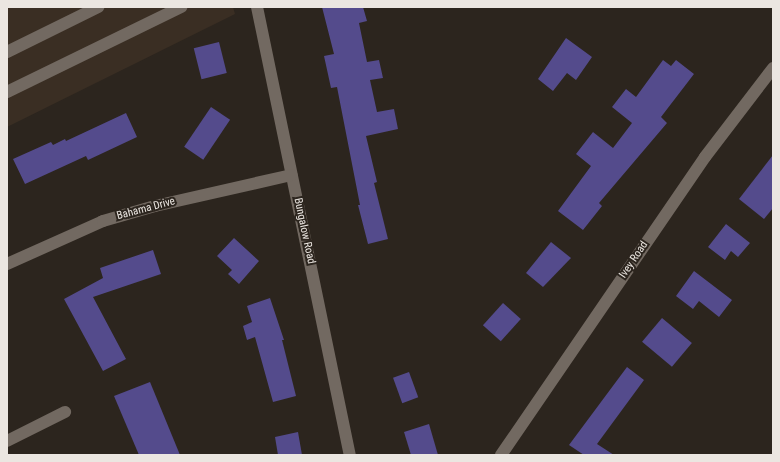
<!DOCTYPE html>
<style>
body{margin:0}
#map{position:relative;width:780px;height:462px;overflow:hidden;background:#2c251e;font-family:"Roboto Condensed",sans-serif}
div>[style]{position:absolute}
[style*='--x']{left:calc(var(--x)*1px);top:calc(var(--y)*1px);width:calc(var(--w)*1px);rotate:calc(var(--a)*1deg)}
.built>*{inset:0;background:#3a2e23}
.building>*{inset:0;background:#544b8c;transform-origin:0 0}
.minor>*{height:12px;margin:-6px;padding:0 6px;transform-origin:6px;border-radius:6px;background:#726961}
span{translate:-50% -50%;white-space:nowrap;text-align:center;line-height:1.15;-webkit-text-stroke:4px #2c251e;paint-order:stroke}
.street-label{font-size:11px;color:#ebe6e1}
.frame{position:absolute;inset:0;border:8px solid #ebe6e1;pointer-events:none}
</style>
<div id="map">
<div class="built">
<i style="clip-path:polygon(7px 7px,233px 7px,235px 14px,7px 127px)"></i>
</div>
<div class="building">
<i style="clip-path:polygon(322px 7px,363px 7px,367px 21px,359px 23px,367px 62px,379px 60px,383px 78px,370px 80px,377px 112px,394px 109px,398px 129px,366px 136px,377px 182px,374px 183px,388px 239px,368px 244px,358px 205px,360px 205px,337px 87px,331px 88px,324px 56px,334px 54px)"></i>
<i style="clip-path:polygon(566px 38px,592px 57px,576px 80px,567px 73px,553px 91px,538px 79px)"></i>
<i style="left:219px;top:42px;width:32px;height:26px;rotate:76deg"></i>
<i style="clip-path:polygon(663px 60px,671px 66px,676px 60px,694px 74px,661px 117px,667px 123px,599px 203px,602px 206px,583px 230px,558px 211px,591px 166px,576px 154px,593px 132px,613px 148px,632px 123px,612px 107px,626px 89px,636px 97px)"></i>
<i style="left:211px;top:107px;width:23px;height:48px;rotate:34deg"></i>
<i style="clip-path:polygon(126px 113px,137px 137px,88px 160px,86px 156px,25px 184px,13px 159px,51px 142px,53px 145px,65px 139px,66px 141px)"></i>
<i style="clip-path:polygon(773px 155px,773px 208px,764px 219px,739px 199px)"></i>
<i style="clip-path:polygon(726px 224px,750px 243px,738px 257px,731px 251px,725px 260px,708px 247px)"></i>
<i style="clip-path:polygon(234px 238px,259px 261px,239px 284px,228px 274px,232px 270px,217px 256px)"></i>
<i style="clip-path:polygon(551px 242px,571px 258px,543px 287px,526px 273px)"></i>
<i style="clip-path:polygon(153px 250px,161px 274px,93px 297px,126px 359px,103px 371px,64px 299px,103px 278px,100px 268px)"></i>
<i style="clip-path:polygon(694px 271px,732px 300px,719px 317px,699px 301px,693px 309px,676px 296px)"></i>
<i style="clip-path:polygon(270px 298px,284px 340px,282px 340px,296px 396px,273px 402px,255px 337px,247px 340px,243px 326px,252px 322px,247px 306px)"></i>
<i style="left:503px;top:303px;width:24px;height:30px;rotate:42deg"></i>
<i style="left:662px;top:318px;width:39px;height:31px;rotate:40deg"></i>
<i style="clip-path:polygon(627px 367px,644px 380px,597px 444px,614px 455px,584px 455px,569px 445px)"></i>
<i style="left:409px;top:372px;width:27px;height:17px;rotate:70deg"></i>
<i style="clip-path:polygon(150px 382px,180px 455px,139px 455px,114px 396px)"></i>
<i style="clip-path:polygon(429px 424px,438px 455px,411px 455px,404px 432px)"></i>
<i style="clip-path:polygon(298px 432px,302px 455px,278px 455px,275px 437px)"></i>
</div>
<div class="minor">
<i style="--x:257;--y:7;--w:458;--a:78.3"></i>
<i style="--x:7;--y:52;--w:102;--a:-26.3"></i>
<i style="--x:7;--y:92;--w:194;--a:-26"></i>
<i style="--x:7;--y:264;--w:105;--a:-24.1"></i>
<i style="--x:103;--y:221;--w:54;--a:-16.1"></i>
<i style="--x:155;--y:206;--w:140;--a:-12.8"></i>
<i style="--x:7;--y:441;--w:65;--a:-26.6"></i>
<i style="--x:501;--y:455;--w:361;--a:-55.6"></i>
<i style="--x:705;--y:157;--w:112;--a:-52.6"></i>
</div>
<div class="street-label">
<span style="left:146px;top:209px;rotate:-15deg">Bahama Drive</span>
<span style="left:304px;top:231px;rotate:78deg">Bungalow Road</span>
<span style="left:634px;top:260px;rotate:-56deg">Ivey Road</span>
</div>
<div class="frame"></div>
</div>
